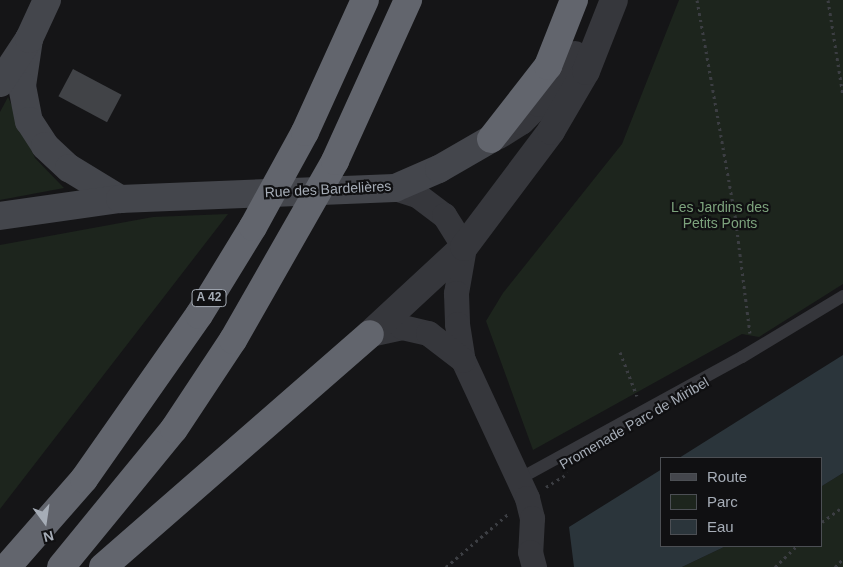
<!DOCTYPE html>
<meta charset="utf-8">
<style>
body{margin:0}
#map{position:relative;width:843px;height:567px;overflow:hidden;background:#151517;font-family:Helvetica,sans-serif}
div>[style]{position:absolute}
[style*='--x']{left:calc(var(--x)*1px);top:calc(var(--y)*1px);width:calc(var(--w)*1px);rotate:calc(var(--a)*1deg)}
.green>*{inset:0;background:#1d251d}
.water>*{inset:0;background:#2b353b}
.building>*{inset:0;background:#414347;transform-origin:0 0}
.path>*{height:3px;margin-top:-1.5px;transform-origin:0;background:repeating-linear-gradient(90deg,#3c3e43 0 2.5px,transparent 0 6.5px)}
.service>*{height:12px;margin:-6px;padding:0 6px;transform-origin:6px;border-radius:6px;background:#36373c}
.minor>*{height:25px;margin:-12.5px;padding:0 12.5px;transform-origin:12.5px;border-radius:12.5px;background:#36373c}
.tertiary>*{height:28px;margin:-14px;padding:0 14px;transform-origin:14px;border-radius:14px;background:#36373c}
.secondary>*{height:28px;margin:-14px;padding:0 14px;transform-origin:14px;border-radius:14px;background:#44464c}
.motorway>*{height:28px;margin:-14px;padding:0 14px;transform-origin:14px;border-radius:14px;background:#62656d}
span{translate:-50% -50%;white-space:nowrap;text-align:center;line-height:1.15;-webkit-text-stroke:4.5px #101012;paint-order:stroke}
.shield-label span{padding:1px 4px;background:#101012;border:1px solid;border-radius:4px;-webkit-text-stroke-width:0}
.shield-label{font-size:12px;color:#a6adb7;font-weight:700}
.street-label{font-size:14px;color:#a6adb7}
.park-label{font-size:14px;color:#7da37d}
.legend{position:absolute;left:660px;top:457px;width:162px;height:90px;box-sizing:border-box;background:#101012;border:1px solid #4c4f54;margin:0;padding:6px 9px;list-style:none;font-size:15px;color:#a6adb7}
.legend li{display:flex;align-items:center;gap:10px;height:25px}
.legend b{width:25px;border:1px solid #4c4f54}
.north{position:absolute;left:20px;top:497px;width:50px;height:50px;-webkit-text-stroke:4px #101012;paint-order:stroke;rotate:166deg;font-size:14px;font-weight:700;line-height:20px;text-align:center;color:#a6adb7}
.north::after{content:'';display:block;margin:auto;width:18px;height:22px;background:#a6adb7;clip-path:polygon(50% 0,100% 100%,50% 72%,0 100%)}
</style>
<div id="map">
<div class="green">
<i style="clip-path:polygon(679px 0,843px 0,843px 284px,759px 337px,742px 334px,533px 450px,486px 321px,503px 293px,622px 144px)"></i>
<i style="clip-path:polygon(8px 97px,35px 158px,64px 188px,0 200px,0 112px)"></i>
<i style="clip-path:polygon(228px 214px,0 509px,0 245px,153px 217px)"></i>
<i style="clip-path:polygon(843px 473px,843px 567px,682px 567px,726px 546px,822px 546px,822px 486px)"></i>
</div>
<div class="water">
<i style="clip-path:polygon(843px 355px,843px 473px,822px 486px,822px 458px,679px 458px)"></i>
<i style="clip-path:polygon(662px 469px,662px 546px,726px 546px,682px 567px,574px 567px,569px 527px)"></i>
</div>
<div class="building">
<i style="left:73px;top:69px;width:55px;height:31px;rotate:28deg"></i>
</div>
<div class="path">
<i style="--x:697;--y:0;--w:218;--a:80"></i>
<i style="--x:735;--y:215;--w:119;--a:82.8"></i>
<i style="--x:828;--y:0;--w:97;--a:81.1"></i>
<i style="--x:620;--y:352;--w:47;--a:68.9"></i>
<i style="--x:546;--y:487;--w:26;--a:-32"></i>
<i style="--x:822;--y:522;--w:26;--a:-36"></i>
<i style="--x:446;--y:567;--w:82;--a:-40.5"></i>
<i style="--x:775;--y:567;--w:30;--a:-44"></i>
<i style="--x:835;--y:567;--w:11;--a:-45"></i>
</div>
<div class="service">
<i style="--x:519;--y:479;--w:254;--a:-28.7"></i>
<i style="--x:742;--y:357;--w:118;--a:-31.1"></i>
</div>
<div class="minor">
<i style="--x:395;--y:188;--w:23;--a:18"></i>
<i style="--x:417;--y:195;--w:34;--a:37"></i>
<i style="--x:444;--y:215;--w:38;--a:58"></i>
<i style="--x:464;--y:247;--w:47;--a:99.9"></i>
<i style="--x:456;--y:293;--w:31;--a:88"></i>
<i style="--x:457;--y:324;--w:36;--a:81"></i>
<i style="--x:463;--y:360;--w:152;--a:65.1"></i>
<i style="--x:527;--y:498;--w:21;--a:76"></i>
<i style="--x:532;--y:518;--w:34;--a:93"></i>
<i style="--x:530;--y:552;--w:16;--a:75"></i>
<i style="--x:370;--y:334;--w:33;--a:-12"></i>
<i style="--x:402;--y:327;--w:27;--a:13"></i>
<i style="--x:428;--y:333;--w:44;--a:37.6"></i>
</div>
<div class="tertiary">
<i style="--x:497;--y:136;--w:28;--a:-32"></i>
<i style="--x:521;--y:121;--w:25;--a:-45"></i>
<i style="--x:539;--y:103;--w:60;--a:-53.1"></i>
<i style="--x:370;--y:334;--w:128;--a:-42.8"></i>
<i style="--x:464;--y:247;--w:145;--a:-53.1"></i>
<i style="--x:551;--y:131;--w:69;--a:-59.7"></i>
<i style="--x:586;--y:71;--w:76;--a:-68.5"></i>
</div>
<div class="secondary">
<i style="--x:29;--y:39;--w:48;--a:98.5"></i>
<i style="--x:22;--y:86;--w:36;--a:79"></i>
<i style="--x:29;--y:121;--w:30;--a:57"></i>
<i style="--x:45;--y:146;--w:33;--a:43"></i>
<i style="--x:69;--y:168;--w:60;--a:31.3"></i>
<i style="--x:0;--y:83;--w:53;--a:-56.6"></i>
<i style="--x:29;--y:39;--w:43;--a:-65.2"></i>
<i style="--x:0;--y:216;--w:121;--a:-8.1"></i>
<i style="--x:120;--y:199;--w:275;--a:-2.3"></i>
<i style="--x:395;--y:188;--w:48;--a:-23.4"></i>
<i style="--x:439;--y:169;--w:60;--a:-30"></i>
</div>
<div class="motorway">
<i style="--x:491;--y:139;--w:93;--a:-52"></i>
<i style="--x:548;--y:66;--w:71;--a:-68.5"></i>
<i style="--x:7;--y:567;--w:117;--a:-48.8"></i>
<i style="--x:84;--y:479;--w:200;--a:-55"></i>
<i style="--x:199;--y:315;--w:103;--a:-58.5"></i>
<i style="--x:253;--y:227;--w:108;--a:-61.3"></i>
<i style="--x:305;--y:132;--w:145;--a:-65.6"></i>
<i style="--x:61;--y:567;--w:178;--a:-50.7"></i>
<i style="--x:174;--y:429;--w:107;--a:-56.5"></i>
<i style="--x:233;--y:340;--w:206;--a:-60.3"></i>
<i style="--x:335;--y:161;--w:177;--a:-65.6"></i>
<i style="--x:103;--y:567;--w:354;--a:-41.1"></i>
</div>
<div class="shield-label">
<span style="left:209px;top:298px">A 42</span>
</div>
<div class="street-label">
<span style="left:328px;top:189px;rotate:-3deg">Rue des Bardelières</span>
<span style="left:634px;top:423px;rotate:-30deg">Promenade Parc de Miribel</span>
</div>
<div class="park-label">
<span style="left:720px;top:215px">Les Jardins des<br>Petits Ponts</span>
</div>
<ul class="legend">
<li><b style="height:6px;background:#44464c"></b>Route</li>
<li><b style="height:14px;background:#1d251d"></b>Parc</li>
<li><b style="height:14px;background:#2b353b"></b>Eau</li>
</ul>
<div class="north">N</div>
</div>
